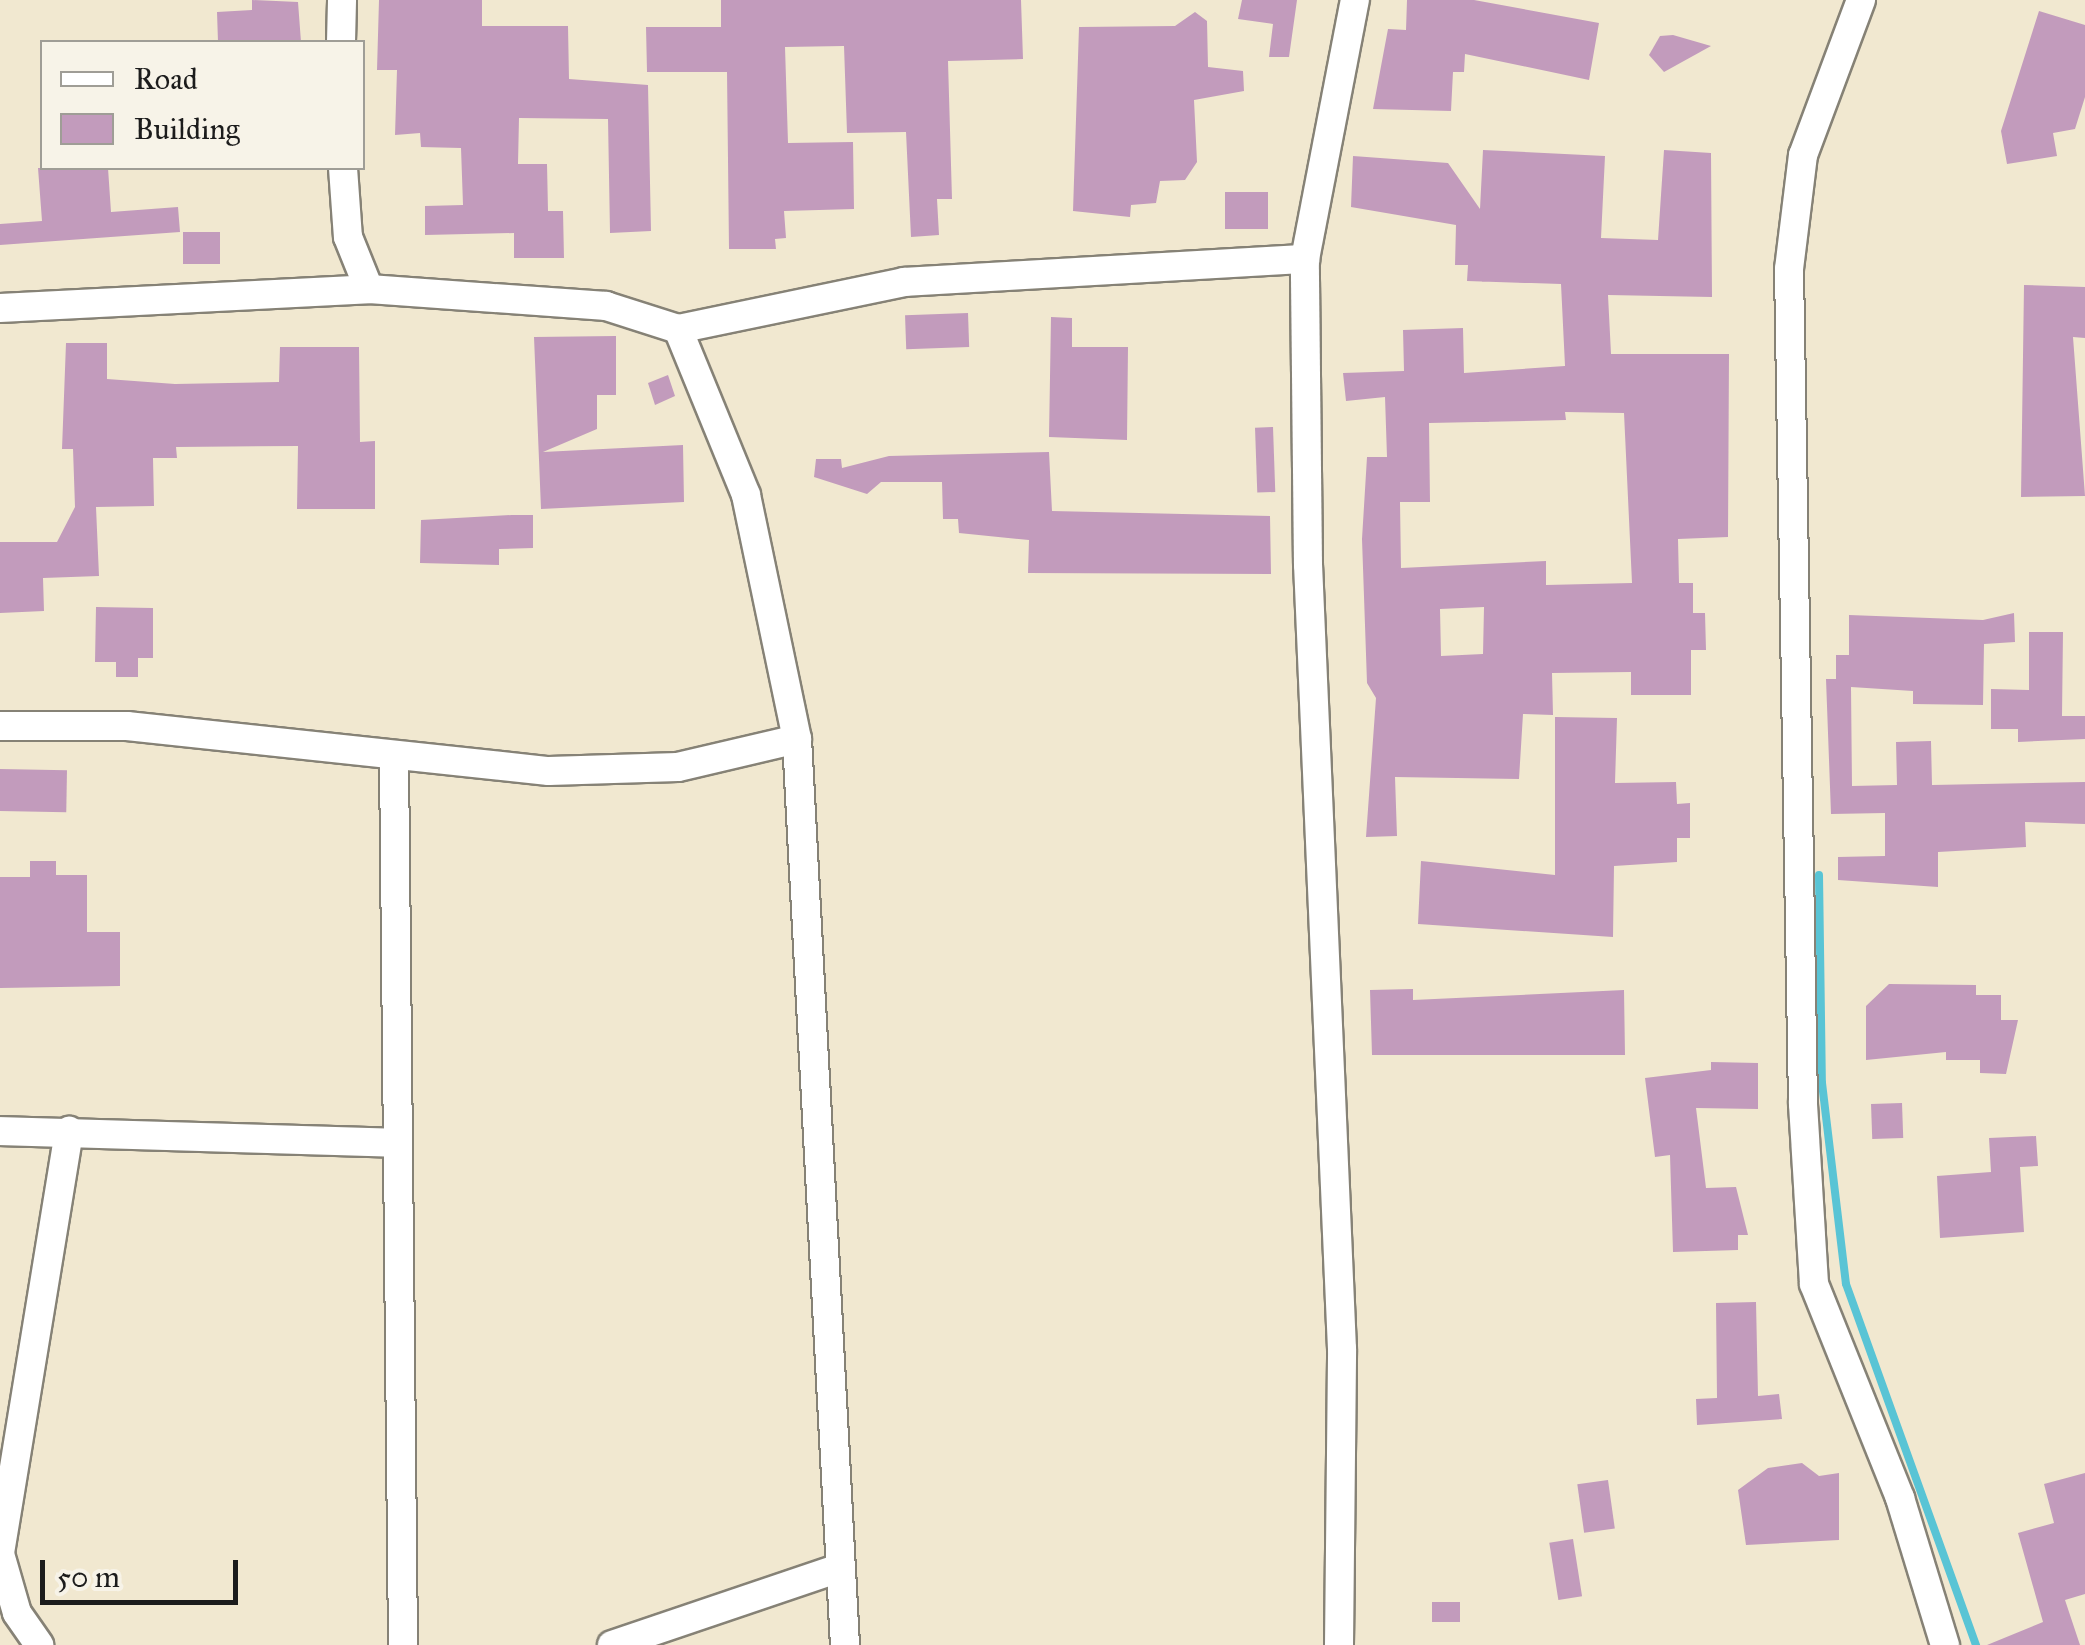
<!DOCTYPE html>
<style>
body{margin:0}
#map{position:relative;width:2085px;height:1645px;overflow:hidden;background:#f1e8d0;font-family:"IM FELL Great Primer",serif}
div>[style]{position:absolute}
[style*='--x']{left:calc(var(--x)*1px);top:calc(var(--y)*1px);width:calc(var(--w)*1px);rotate:calc(var(--a)*1deg)}
.stream>*{height:8px;margin:-4px;padding:0 4px;transform-origin:4px;border-radius:4px;background:#59c4d5}
.building>*{inset:0;background:#c29bbc;transform-origin:0 0}
.roads{filter:drop-shadow(2px 0 #868276) drop-shadow(-2px 0 #868276) drop-shadow(0 2px #868276) drop-shadow(0 -2px #868276)}
.minor>*{height:28px;margin:-14px;padding:0 14px;transform-origin:14px;border-radius:14px;background:#fff}
span{translate:-50% -50%;white-space:nowrap;text-align:center;line-height:1.15;-webkit-text-stroke:10px #f7f3e8;paint-order:stroke}
.legend{position:absolute;left:40px;top:40px;width:325px;height:130px;box-sizing:border-box;background:#f7f3e8;border:2px solid #9f9d96;margin:0;padding:12px 18px;list-style:none;font-size:30px;color:#1c1c1c}
.legend li{display:flex;align-items:center;gap:20px;height:50px}
.legend b{width:50px;border:2px solid #9f9d96}
.scale{position:absolute;left:40px;top:1560px;width:198px;height:45px;box-sizing:border-box;border:5px solid #1c1c1c;border-top:0;padding-left:12px;font-size:30px;line-height:35px;white-space:nowrap;color:#1c1c1c;-webkit-text-stroke:8px #f7f3e8;paint-order:stroke}
</style>
<div id="map">
<div class="stream">
<i style="--x:1819;--y:875;--w:208;--a:89.2"></i>
<i style="--x:1822;--y:1083;--w:202;--a:83.2"></i>
<i style="--x:1846;--y:1284;--w:384;--a:70.2"></i>
</div>
<div class="building">
<i style="clip-path:polygon(252px 0,298px 2px,301px 42px,218px 42px,217px 12px,252px 10px)"></i>
<i style="clip-path:polygon(379px 0,482px 0,482px 26px,568px 26px,569px 79px,648px 85px,651px 231px,610px 233px,608px 119px,519px 118px,518px 164px,547px 164px,548px 211px,563px 211px,564px 258px,514px 258px,514px 233px,425px 235px,425px 206px,463px 205px,461px 148px,421px 147px,420px 133px,395px 135px,397px 70px,377px 70px)"></i>
<i style="clip-path:polygon(721px 0,1021px 0,1023px 59px,948px 61px,952px 199px,937px 199px,939px 235px,911px 237px,906px 132px,847px 133px,844px 46px,785px 47px,788px 143px,853px 142px,854px 209px,784px 211px,786px 238px,775px 239px,776px 249px,729px 249px,727px 72px,647px 72px,646px 27px,721px 27px)"></i>
<i style="clip-path:polygon(1242px 0,1297px 0,1289px 57px,1269px 57px,1273px 24px,1238px 19px)"></i>
<i style="clip-path:polygon(1407px 0,1474px 0,1599px 23px,1589px 80px,1465px 54px,1464px 72px,1453px 72px,1451px 111px,1373px 109px,1388px 29px,1406px 30px)"></i>
<i style="clip-path:polygon(2039px 11px,2085px 25px,2085px 97px,2075px 129px,2053px 133px,2057px 156px,2007px 164px,2001px 131px)"></i>
<i style="clip-path:polygon(1195px 12px,1207px 21px,1208px 67px,1243px 71px,1244px 91px,1194px 100px,1197px 162px,1185px 180px,1160px 181px,1156px 203px,1131px 205px,1130px 217px,1073px 211px,1079px 27px,1175px 26px)"></i>
<i style="clip-path:polygon(1660px 36px,1673px 35px,1711px 46px,1664px 72px,1649px 55px)"></i>
<i style="clip-path:polygon(evenodd,1483px 150px,1605px 156px,1601px 238px,1658px 240px,1664px 150px,1711px 153px,1712px 297px,1608px 295px,1611px 354px,1729px 354px,1728px 537px,1678px 539px,1679px 583px,1693px 583px,1693px 613px,1705px 613px,1706px 650px,1691px 650px,1691px 695px,1631px 695px,1631px 672px,1552px 673px,1553px 715px,1523px 714px,1519px 779px,1395px 777px,1397px 836px,1366px 837px,1376px 698px,1367px 683px,1362px 539px,1367px 457px,1387px 457px,1385px 397px,1346px 401px,1343px 373px,1404px 371px,1403px 330px,1463px 328px,1464px 373px,1565px 366px,1561px 284px,1467px 281px,1468px 265px,1455px 265px,1456px 225px,1351px 207px,1353px 156px,1448px 163px,1480px 209px,1483px 150px,1565px 412px,1624px 413px,1632px 583px,1546px 585px,1546px 561px,1401px 568px,1400px 502px,1430px 502px,1429px 423px,1566px 420px,1565px 412px,1483px 150px,1484px 607px,1483px 654px,1441px 656px,1440px 609px,1484px 607px)"></i>
<i style="clip-path:polygon(38px 168px,108px 168px,111px 212px,178px 207px,180px 232px,0 245px,0 224px,42px 221px)"></i>
<i style="left:1225px;top:192px;width:43px;height:37px"></i>
<i style="left:183px;top:232px;width:37px;height:32px"></i>
<i style="clip-path:polygon(2024px 285px,2085px 287px,2085px 338px,2073px 337px,2085px 496px,2021px 497px)"></i>
<i style="left:968px;top:313px;width:34px;height:63px;rotate:88deg"></i>
<i style="clip-path:polygon(1051px 317px,1072px 318px,1072px 347px,1128px 347px,1127px 440px,1049px 437px)"></i>
<i style="clip-path:polygon(616px 336px,616px 395px,597px 395px,597px 429px,543px 452px,683px 445px,684px 502px,541px 509px,534px 337px)"></i>
<i style="clip-path:polygon(66px 343px,107px 343px,107px 379px,175px 384px,279px 382px,280px 347px,359px 347px,360px 442px,375px 441px,375px 509px,297px 509px,298px 446px,176px 447px,177px 458px,153px 458px,154px 506px,96px 507px,99px 576px,43px 578px,44px 611px,0 613px,0 542px,57px 542px,75px 507px,73px 449px,62px 449px)"></i>
<i style="clip-path:polygon(668px 375px,675px 396px,655px 405px,648px 383px)"></i>
<i style="left:1273px;top:427px;width:65px;height:18px;rotate:88deg"></i>
<i style="clip-path:polygon(1049px 452px,1052px 511px,1270px 516px,1271px 574px,1028px 573px,1029px 540px,959px 533px,958px 519px,943px 519px,942px 482px,881px 482px,867px 494px,814px 477px,816px 459px,841px 459px,842px 468px,889px 456px)"></i>
<i style="clip-path:polygon(512px 515px,533px 515px,533px 548px,499px 549px,499px 565px,420px 563px,421px 520px)"></i>
<i style="clip-path:polygon(96px 607px,153px 608px,153px 658px,138px 658px,138px 677px,116px 677px,116px 662px,95px 662px)"></i>
<i style="clip-path:polygon(2014px 613px,2015px 642px,1984px 644px,1983px 705px,1913px 704px,1913px 691px,1851px 687px,1852px 786px,1897px 785px,1896px 742px,1931px 741px,1932px 785px,2085px 782px,2085px 824px,2025px 822px,2026px 847px,1938px 852px,1938px 887px,1838px 880px,1838px 857px,1885px 856px,1885px 813px,1831px 814px,1826px 679px,1836px 679px,1836px 655px,1849px 655px,1849px 615px,1983px 620px)"></i>
<i style="clip-path:polygon(2029px 632px,2063px 632px,2062px 716px,2085px 716px,2085px 739px,2018px 742px,2018px 729px,1991px 729px,1991px 689px,2029px 690px)"></i>
<i style="clip-path:polygon(1555px 717px,1617px 718px,1615px 783px,1676px 782px,1677px 804px,1690px 803px,1690px 838px,1677px 838px,1677px 862px,1614px 866px,1613px 937px,1418px 924px,1421px 861px,1555px 875px)"></i>
<i style="left:0;top:769px;width:67px;height:42px;rotate:1deg"></i>
<i style="clip-path:polygon(30px 861px,56px 861px,56px 875px,87px 875px,87px 932px,120px 932px,120px 986px,0 988px,0 877px,30px 877px)"></i>
<i style="clip-path:polygon(1889px 984px,1976px 985px,1976px 995px,2001px 995px,2001px 1020px,2018px 1020px,2006px 1074px,1980px 1073px,1980px 1060px,1946px 1060px,1946px 1052px,1866px 1060px,1866px 1006px)"></i>
<i style="clip-path:polygon(1413px 989px,1413px 1000px,1624px 990px,1625px 1055px,1372px 1055px,1370px 990px)"></i>
<i style="clip-path:polygon(1711px 1062px,1758px 1063px,1758px 1109px,1696px 1108px,1706px 1188px,1736px 1187px,1748px 1235px,1738px 1235px,1738px 1250px,1673px 1252px,1670px 1155px,1655px 1157px,1645px 1078px,1711px 1070px)"></i>
<i style="left:1902px;top:1103px;width:35px;height:31px;rotate:88deg"></i>
<i style="clip-path:polygon(2036px 1136px,2038px 1166px,2020px 1167px,2024px 1232px,1940px 1238px,1937px 1176px,1991px 1172px,1989px 1138px)"></i>
<i style="clip-path:polygon(1756px 1302px,1758px 1396px,1779px 1394px,1782px 1419px,1697px 1425px,1696px 1399px,1717px 1398px,1716px 1303px)"></i>
<i style="clip-path:polygon(1802px 1463px,1819px 1476px,1839px 1473px,1839px 1540px,1746px 1545px,1738px 1490px,1768px 1468px)"></i>
<i style="clip-path:polygon(2085px 1473px,2085px 1594px,2065px 1600px,2080px 1645px,1987px 1645px,2043px 1622px,2018px 1533px,2054px 1523px,2044px 1484px)"></i>
<i style="left:1608px;top:1480px;width:49px;height:31px;rotate:82deg"></i>
<i style="left:1573px;top:1539px;width:58px;height:24px;rotate:81deg"></i>
<i style="left:1460px;top:1602px;width:20px;height:28px;rotate:90deg"></i>
</div>
<div class="roads">
<div class="minor">
<i style="--x:1861;--y:0;--w:165;--a:110.5"></i>
<i style="--x:1803;--y:155;--w:115;--a:97"></i>
<i style="--x:1789;--y:269;--w:835;--a:89.04"></i>
<i style="--x:1803;--y:1104;--w:180;--a:86.5"></i>
<i style="--x:1814;--y:1284;--w:231;--a:68.1"></i>
<i style="--x:1900;--y:1498;--w:154;--a:73"></i>
<i style="--x:341;--y:42;--w:42;--a:-88.6"></i>
<i style="--x:343;--y:168;--w:69;--a:85.9"></i>
<i style="--x:348;--y:237;--w:56;--a:68"></i>
<i style="--x:0;--y:308;--w:369;--a:-2.9"></i>
<i style="--x:369;--y:289;--w:238;--a:4.1"></i>
<i style="--x:606;--y:306;--w:76;--a:17.7"></i>
<i style="--x:678;--y:329;--w:179;--a:67.7"></i>
<i style="--x:746;--y:495;--w:249;--a:78.2"></i>
<i style="--x:797;--y:739;--w:907;--a:86.97"></i>
<i style="--x:678;--y:329;--w:231;--a:-11.7"></i>
<i style="--x:904;--y:282;--w:402;--a:-3.3"></i>
<i style="--x:0;--y:726;--w:127;--a:0"></i>
<i style="--x:127;--y:726;--w:424;--a:6.1"></i>
<i style="--x:549;--y:771;--w:129;--a:-1.8"></i>
<i style="--x:678;--y:767;--w:122;--a:-13.2"></i>
<i style="--x:394;--y:757;--w:888;--a:89.42"></i>
<i style="--x:0;--y:1131;--w:397;--a:1.7"></i>
<i style="--x:0;--y:1553;--w:428;--a:-80.7"></i>
<i style="--x:0;--y:1554;--w:61;--a:73.9"></i>
<i style="--x:17;--y:1613;--w:39;--a:55"></i>
<i style="--x:612;--y:1645;--w:241;--a:-18.7"></i>
<i style="--x:1339;--y:1645;--w:296;--a:-89.4"></i>
<i style="--x:1342;--y:1349;--w:785;--a:-92.48"></i>
<i style="--x:1308;--y:565;--w:306;--a:-90.6"></i>
<i style="--x:1305;--y:259;--w:264;--a:-79.1"></i>
</div>
</div>
<ul class="legend">
<li><b style="height:12px;background:#fff"></b>Road</li>
<li><b style="height:28px;background:#c29bbc"></b>Building</li>
</ul>
<div class="scale">50 m</div>
</div>
